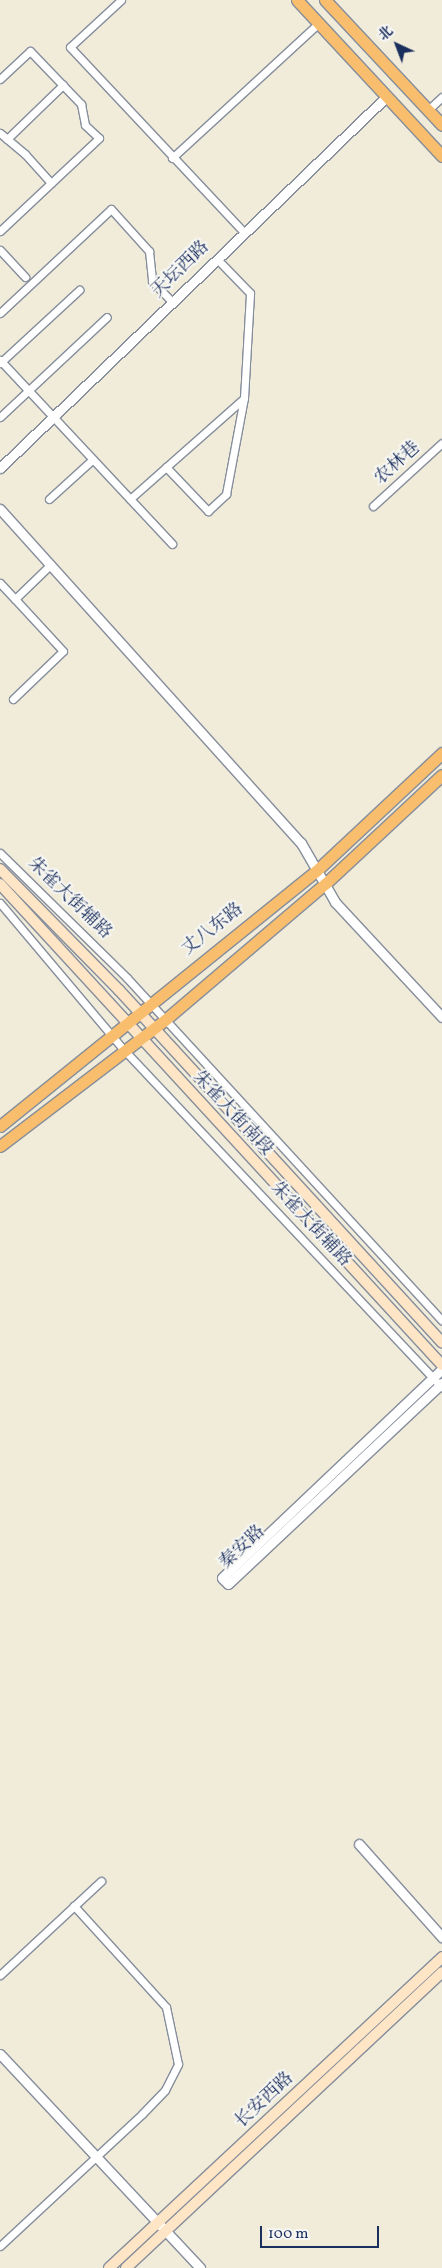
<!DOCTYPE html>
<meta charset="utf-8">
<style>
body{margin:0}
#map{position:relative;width:442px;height:2268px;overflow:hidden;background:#f1ecda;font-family:Vollkorn,"Noto Serif SC",serif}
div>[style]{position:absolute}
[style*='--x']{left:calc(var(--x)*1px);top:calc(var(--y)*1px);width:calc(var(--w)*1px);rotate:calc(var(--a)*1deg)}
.roads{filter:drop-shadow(1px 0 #868e9c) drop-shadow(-1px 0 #868e9c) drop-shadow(0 1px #868e9c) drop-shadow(0 -1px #868e9c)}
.minor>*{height:7px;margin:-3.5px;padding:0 3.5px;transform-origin:3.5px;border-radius:3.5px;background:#fff}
.tertiary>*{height:9px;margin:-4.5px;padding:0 4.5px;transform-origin:4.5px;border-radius:4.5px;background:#fff}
.secondary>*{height:10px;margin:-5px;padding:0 5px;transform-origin:5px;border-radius:5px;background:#fde5c5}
.primary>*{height:11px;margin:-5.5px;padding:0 5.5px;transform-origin:5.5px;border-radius:5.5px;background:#f9be6d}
span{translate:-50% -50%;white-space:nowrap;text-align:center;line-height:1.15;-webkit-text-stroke:4px #f6f6f2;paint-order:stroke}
.street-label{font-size:18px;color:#1b2f5e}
.north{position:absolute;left:372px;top:20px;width:50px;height:50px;-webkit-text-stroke:4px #f6f6f2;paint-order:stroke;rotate:317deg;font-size:14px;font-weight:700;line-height:20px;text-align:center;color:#1b2f5e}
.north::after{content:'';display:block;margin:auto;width:18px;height:22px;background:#1b2f5e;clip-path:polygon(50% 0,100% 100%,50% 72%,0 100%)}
.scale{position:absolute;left:260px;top:2226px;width:119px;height:22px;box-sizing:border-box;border:2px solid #1b2f5e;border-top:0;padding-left:6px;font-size:15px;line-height:18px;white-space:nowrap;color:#1b2f5e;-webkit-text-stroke:4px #f6f6f2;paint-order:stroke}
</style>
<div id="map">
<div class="roads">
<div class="minor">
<i style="--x:121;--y:0;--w:69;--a:137.3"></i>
<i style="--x:70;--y:47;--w:254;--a:46.8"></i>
<i style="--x:0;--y:79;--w:41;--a:-43"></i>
<i style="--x:30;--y:51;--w:74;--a:46.1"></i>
<i style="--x:81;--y:104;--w:21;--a:79"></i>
<i style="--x:85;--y:125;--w:19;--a:43"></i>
<i style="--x:99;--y:138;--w:136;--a:136.8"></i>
<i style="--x:428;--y:110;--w:19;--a:-43"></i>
<i style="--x:0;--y:133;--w:33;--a:40"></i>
<i style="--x:25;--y:154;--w:39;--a:48"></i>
<i style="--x:7;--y:139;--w:78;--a:-44"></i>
<i style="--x:172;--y:158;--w:200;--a:-42.6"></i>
<i style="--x:0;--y:250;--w:37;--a:47"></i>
<i style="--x:0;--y:313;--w:152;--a:-43.1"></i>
<i style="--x:111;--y:209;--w:57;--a:47.9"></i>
<i style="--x:149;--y:251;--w:30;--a:84"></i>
<i style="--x:152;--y:281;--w:29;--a:46"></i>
<i style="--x:0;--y:360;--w:252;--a:46.9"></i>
<i style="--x:0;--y:363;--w:108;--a:-42.7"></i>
<i style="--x:0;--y:417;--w:146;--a:-43.1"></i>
<i style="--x:166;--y:467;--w:61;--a:46.3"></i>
<i style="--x:208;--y:511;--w:25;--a:-43"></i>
<i style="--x:226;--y:494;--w:98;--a:-79.4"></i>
<i style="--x:49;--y:499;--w:59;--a:-42.3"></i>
<i style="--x:130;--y:499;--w:152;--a:-41.5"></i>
<i style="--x:244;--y:398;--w:105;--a:-86.7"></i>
<i style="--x:250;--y:293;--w:47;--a:-134.1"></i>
<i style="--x:373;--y:506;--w:93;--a:-42.4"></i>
<i style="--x:0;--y:583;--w:22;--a:47"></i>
<i style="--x:15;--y:599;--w:50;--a:-44.2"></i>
<i style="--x:13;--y:699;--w:69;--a:-43.8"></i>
<i style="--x:63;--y:651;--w:71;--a:-132.7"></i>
<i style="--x:0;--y:853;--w:178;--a:44.5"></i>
<i style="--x:127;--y:978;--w:465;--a:47.4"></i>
<i style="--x:0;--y:903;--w:192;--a:49.9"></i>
<i style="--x:124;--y:1050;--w:463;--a:46.7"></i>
<i style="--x:0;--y:1975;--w:138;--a:-42.9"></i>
<i style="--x:0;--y:2246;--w:194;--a:-42.9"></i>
<i style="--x:142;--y:2114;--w:33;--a:-46"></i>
<i style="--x:165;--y:2090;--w:29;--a:-63"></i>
<i style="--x:178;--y:2064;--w:58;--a:-101.9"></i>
<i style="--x:166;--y:2007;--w:137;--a:-132.3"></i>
</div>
<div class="tertiary">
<i style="--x:0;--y:468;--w:535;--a:-43.86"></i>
<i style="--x:0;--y:509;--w:450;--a:48"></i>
<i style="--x:301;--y:843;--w:68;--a:60"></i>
<i style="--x:335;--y:902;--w:157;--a:47.1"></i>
<i style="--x:442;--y:1369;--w:303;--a:136.5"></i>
<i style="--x:222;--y:1578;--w:8;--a:45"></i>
<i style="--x:228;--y:1584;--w:294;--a:-43.2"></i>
<i style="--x:359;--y:1844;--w:125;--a:48.3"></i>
<i style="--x:0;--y:2054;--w:293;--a:46.9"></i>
</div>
<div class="secondary">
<i style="--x:0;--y:869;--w:170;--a:45.5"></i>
<i style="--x:119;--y:990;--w:478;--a:47.5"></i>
<i style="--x:0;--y:884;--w:653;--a:47.42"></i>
<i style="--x:109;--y:2268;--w:456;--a:-43"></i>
<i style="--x:126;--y:2268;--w:433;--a:-43.1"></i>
</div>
<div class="primary">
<i style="--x:297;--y:0;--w:213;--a:47.1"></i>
<i style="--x:325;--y:0;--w:171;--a:46.9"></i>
<i style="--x:0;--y:1126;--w:406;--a:-38.9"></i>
<i style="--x:316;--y:871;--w:173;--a:-43.1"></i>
<i style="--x:0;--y:1146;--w:209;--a:-37.4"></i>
<i style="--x:166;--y:1019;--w:210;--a:-40.4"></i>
<i style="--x:326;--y:883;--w:158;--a:-43"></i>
</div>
</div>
<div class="street-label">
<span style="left:181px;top:270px;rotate:-44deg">天坛西路</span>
<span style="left:398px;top:464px;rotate:-42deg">农林巷</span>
<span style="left:69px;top:899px;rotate:44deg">朱雀大街辅路</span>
<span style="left:213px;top:930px;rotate:-38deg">丈八东路</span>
<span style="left:232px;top:1114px;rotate:47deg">朱雀大街南段</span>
<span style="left:310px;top:1225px;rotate:47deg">朱雀大街辅路</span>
<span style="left:243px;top:1548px;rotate:-43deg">秦安路</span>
<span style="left:265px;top:2101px;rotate:-43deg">长安西路</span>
</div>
<div class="north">北</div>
<div class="scale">100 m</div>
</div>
